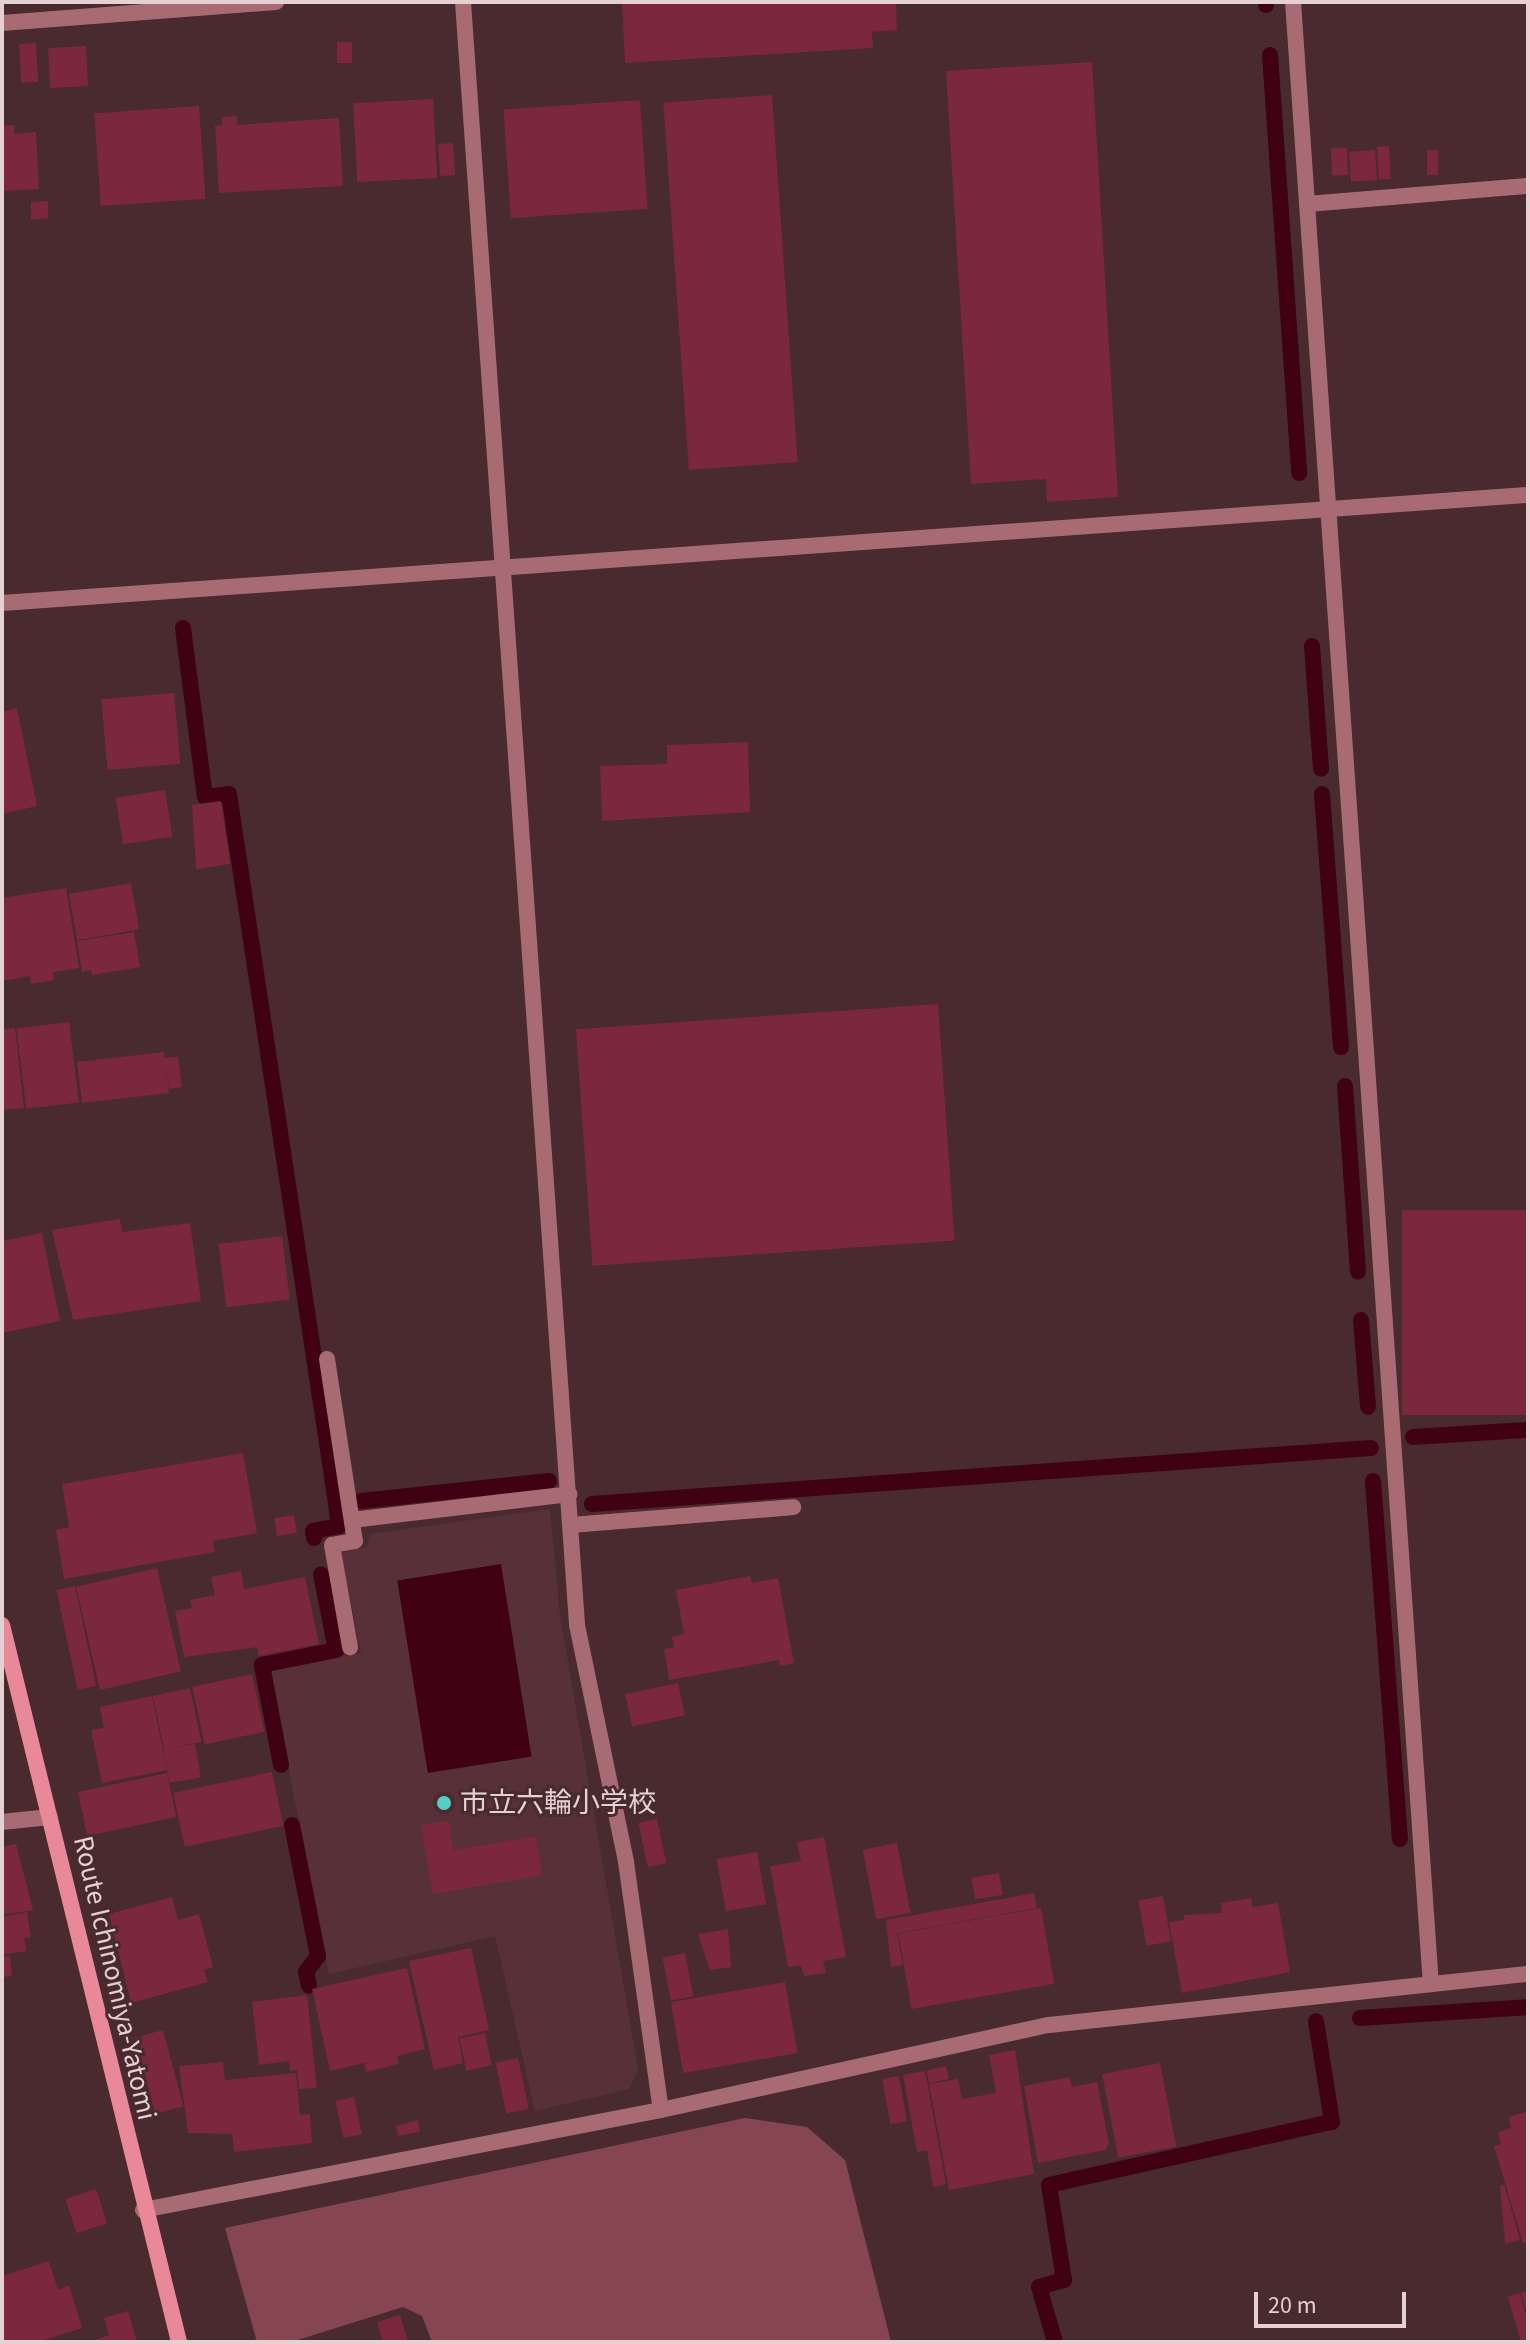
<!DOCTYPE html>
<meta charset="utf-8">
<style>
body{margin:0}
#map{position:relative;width:1530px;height:2344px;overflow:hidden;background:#482a2f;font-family:"Source Sans 3","Noto Sans JP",sans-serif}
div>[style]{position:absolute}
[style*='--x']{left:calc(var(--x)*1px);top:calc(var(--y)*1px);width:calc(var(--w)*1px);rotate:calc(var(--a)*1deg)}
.built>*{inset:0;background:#573137}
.green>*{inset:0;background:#864651}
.water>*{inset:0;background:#400114;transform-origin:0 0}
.stream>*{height:16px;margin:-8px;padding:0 8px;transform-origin:8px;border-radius:8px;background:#400114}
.building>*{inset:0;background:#7c283c;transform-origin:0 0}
.service>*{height:16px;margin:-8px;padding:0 8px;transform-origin:8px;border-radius:8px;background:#a86b74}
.minor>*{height:16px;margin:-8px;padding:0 8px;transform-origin:8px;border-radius:8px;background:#a86b74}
.secondary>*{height:16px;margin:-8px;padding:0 8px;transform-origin:8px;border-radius:8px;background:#e98898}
.dots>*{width:22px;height:22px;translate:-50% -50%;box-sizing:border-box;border:4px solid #482a2f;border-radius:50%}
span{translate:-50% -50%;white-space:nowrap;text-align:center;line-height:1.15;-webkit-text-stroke:6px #482a2f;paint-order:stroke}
.poi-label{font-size:28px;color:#e5d1d3}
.left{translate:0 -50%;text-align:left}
.street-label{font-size:28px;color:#e5d1d3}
.frame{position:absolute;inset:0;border:4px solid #e5d1d3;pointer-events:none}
.scale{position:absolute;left:1254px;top:2292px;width:152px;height:36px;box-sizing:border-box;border:4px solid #e5d1d3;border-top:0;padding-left:10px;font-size:24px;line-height:28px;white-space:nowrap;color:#e5d1d3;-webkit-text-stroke:6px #482a2f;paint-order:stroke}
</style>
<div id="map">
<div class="built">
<i style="clip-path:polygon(550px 1509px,560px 1616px,638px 2069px,630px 2089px,535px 2111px,495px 1936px,329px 1974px,269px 1670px,361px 1653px,341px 1553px,367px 1547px,370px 1534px)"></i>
</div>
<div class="green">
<i style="clip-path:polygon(745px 2118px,807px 2127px,845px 2160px,891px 2342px,432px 2342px,422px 2316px,403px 2307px,291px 2342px,257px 2342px,225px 2228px)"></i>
</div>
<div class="water">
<i style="left:501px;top:1564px;width:195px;height:105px;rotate:81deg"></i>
</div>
<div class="stream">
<i style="--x:1266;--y:2;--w:3;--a:90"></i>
<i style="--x:1270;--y:55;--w:419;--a:86"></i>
<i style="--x:183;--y:628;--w:170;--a:82.6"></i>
<i style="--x:205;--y:797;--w:24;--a:-7"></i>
<i style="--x:229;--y:794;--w:717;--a:81.42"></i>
<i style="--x:336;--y:1503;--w:23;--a:83"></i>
<i style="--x:339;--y:1526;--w:26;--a:169"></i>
<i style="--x:313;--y:1531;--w:7;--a:82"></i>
<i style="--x:1312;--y:646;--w:123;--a:85.8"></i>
<i style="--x:1322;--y:794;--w:254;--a:85.7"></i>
<i style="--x:1345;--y:1086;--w:186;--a:86"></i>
<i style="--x:1361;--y:1320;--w:87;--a:85.4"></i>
<i style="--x:1413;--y:1437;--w:115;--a:-3.5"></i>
<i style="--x:1373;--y:1481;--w:359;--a:85.7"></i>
<i style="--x:361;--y:1501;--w:189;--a:-6.1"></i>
<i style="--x:592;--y:1504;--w:781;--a:-4.11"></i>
<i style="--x:281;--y:1765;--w:102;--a:-100.8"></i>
<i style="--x:262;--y:1665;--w:76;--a:-11.5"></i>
<i style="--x:336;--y:1650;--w:77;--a:-101.2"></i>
<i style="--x:292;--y:1825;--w:134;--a:78.8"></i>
<i style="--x:318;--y:1956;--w:20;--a:127"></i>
<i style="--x:306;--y:1972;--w:14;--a:78"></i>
<i style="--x:1360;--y:2018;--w:168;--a:-3.7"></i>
<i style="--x:1055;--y:2342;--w:57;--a:-106.2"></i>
<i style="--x:1039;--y:2287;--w:26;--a:-16"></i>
<i style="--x:1064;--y:2280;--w:96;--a:-99"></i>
<i style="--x:1049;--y:2185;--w:290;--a:-12.6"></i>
<i style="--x:1332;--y:2122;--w:102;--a:-99"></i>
</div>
<div class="building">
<i style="clip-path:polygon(622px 2px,896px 2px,897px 30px,872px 32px,873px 48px,625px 63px)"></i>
<i style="left:337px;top:42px;width:15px;height:21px"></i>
<i style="left:36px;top:43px;width:39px;height:17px;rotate:87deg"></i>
<i style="left:86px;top:46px;width:40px;height:38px;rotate:87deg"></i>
<i style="clip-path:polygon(1092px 62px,1118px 497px,1047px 502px,1046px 479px,971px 484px,946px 71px)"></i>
<i style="left:772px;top:95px;width:368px;height:109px;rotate:86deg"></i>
<i style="left:433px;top:99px;width:79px;height:80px;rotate:87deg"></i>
<i style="left:640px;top:100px;width:109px;height:137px;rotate:86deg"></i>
<i style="left:199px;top:106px;width:93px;height:105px;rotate:86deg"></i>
<i style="clip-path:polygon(237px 116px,237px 125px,339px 118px,343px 186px,219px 193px,215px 126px,222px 125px,222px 117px)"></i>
<i style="clip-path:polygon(14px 125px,14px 134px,36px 132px,39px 189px,2px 191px,2px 126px)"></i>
<i style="left:453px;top:143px;width:32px;height:15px;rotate:86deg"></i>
<i style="left:1389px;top:146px;width:33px;height:12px;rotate:87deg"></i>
<i style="left:1347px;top:148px;width:27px;height:16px;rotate:88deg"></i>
<i style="left:1375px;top:150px;width:30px;height:26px;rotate:86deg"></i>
<i style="left:1427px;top:150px;width:11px;height:25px"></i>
<i style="clip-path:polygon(48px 201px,48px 218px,31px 220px,31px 202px)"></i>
<i style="left:174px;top:693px;width:71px;height:73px;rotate:85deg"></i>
<i style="clip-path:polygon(17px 708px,37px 806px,2px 814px,2px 712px)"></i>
<i style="clip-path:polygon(748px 742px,750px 812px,602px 821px,600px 766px,667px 764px,667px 745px)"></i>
<i style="left:165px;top:790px;width:47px;height:50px;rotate:81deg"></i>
<i style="clip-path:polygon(221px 801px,230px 864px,196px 869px,192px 805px)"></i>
<i style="left:131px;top:883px;width:47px;height:63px;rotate:80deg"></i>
<i style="clip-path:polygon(66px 888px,79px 968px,53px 972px,54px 980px,31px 984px,30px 976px,2px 981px,2px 898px)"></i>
<i style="clip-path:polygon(134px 932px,140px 967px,92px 975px,91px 970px,82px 972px,77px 941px)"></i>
<i style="left:938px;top:1004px;width:237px;height:363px;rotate:86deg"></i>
<i style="left:69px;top:1022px;width:81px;height:53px;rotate:83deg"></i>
<i style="clip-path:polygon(15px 1028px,24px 1108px,2px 1110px,2px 1029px)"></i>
<i style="clip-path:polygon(164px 1052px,165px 1058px,178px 1057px,182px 1087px,169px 1089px,166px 1068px,169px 1093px,82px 1103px,77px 1062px)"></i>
<i style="left:1528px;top:1210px;width:205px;height:126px;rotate:90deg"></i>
<i style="clip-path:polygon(120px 1219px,122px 1232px,190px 1223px,201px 1301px,73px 1320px,52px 1230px)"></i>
<i style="clip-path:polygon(42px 1233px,60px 1321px,2px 1333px,2px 1241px)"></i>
<i style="left:282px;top:1236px;width:64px;height:64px;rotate:83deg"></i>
<i style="clip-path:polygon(243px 1453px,257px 1533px,213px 1541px,215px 1552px,64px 1579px,56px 1530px,69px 1527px,62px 1484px)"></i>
<i style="left:294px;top:1515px;width:18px;height:20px;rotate:81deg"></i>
<i style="left:157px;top:1568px;width:106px;height:83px;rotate:77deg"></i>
<i style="clip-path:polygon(241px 1571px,244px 1589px,305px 1577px,319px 1644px,259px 1656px,257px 1647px,184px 1657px,175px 1611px,192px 1608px,190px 1600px,215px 1595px,211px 1577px)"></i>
<i style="clip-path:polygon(750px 1576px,752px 1583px,778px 1578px,794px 1663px,780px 1666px,779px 1660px,669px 1680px,664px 1649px,674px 1647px,672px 1637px,684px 1634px,676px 1590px)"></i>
<i style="left:75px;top:1586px;width:102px;height:19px;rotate:78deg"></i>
<i style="left:252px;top:1674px;width:59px;height:61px;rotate:78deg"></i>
<i style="left:678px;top:1683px;width:33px;height:54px;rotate:78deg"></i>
<i style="left:190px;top:1688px;width:55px;height:38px;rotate:78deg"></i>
<i style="clip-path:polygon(152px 1696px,167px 1770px,102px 1783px,91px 1730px,104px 1728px,100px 1707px)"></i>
<i style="left:195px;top:1744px;width:34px;height:32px;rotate:80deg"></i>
<i style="left:272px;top:1772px;width:55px;height:101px;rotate:78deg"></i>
<i style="left:167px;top:1773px;width:45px;height:91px;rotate:78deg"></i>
<i style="left:657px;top:1819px;width:45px;height:19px;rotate:78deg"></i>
<i style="clip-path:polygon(449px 1820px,453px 1850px,536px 1836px,542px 1875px,433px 1894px,421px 1826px)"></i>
<i style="clip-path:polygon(824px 1837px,846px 1957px,823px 1961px,826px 1973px,804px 1976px,801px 1965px,788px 1967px,770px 1866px,801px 1861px,797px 1842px)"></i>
<i style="left:897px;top:1843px;width:71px;height:35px;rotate:79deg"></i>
<i style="clip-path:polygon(16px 1844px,33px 1910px,2px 1915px,2px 1847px)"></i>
<i style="left:757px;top:1852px;width:53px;height:41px;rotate:80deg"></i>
<i style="left:999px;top:1873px;width:22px;height:28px;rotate:80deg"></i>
<i style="clip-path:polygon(1034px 1893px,1037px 1908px,897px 1933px,903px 1965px,891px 1967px,886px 1920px)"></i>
<i style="left:1163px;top:1896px;width:46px;height:25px;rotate:80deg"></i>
<i style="clip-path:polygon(172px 1897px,178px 1920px,199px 1914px,213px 1967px,204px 1970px,208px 1982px,131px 2003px,109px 1914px)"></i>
<i style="clip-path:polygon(1251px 1898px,1252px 1907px,1278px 1903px,1290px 1972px,1182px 1993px,1169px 1922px,1184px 1920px,1184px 1915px,1222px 1913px,1221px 1903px)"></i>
<i style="left:1041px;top:1908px;width:77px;height:145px;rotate:80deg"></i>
<i style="clip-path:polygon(27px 1912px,31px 1937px,24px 1938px,26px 1951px,2px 1955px,2px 1917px)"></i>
<i style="clip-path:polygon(728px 1929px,731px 1967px,710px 1970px,698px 1934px)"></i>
<i style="clip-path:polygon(471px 1948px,489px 2030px,458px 2037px,463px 2063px,434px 2070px,409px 1961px)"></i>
<i style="left:685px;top:1953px;width:44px;height:23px;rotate:79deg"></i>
<i style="clip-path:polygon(10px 1956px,12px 1976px,2px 1977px,2px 1957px)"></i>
<i style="clip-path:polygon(407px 1968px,425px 2049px,397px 2056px,399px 2064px,366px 2072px,364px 2063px,330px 2071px,312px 1989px)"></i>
<i style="left:785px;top:1982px;width:72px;height:116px;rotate:80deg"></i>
<i style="clip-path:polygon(307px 1995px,317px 2088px,299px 2089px,297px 2070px,290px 2071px,289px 2061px,259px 2065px,252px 2002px)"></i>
<i style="left:163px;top:2030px;width:79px;height:29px;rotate:75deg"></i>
<i style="left:485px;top:2033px;width:33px;height:26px;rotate:78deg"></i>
<i style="clip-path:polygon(1015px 2050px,1034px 2174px,949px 2190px,929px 2084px,958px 2079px,962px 2099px,996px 2093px,989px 2055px)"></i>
<i style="left:518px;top:2058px;width:52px;height:23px;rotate:78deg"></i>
<i style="clip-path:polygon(223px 2062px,225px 2080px,296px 2073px,300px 2115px,310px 2114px,312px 2143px,234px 2152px,232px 2134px,188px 2133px,179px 2066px)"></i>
<i style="left:1160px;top:2063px;width:85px;height:59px;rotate:79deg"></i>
<i style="left:946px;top:2066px;width:13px;height:20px;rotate:77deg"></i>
<i style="clip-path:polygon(925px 2071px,946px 2184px,933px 2187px,927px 2150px,917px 2152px,903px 2075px)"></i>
<i style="left:899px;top:2076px;width:46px;height:17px;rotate:80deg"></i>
<i style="clip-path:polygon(1070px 2077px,1072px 2087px,1097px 2082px,1109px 2143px,1105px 2150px,1038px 2163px,1024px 2086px)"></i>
<i style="left:354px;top:2097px;width:38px;height:19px;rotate:78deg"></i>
<i style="clip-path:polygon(1528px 2111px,1528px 2242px,1523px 2243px,1494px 2146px,1501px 2144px,1498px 2132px,1511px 2128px,1509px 2117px)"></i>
<i style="clip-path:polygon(418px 2120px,420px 2132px,398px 2136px,396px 2126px)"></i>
<i style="clip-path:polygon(1504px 2184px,1520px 2240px,1505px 2244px,1500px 2186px)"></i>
<i style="left:96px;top:2189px;width:36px;height:32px;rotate:72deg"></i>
<i style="clip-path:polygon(49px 2261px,58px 2290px,69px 2285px,82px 2328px,38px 2342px,2px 2342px,2px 2276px)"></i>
<i style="clip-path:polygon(1528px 2291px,1528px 2314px,1527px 2314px,1521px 2293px)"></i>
<i style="clip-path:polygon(1520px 2293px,1528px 2322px,1528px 2342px,1521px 2342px,1508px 2297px)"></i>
<i style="clip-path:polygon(128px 2311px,137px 2342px,89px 2342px,109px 2335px,104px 2318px)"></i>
<i style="clip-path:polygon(400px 2315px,408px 2342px,383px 2342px,377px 2322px)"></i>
</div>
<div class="service">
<i style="--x:327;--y:1359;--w:184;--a:81.3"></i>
<i style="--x:355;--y:1541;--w:23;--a:170"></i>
<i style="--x:332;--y:1545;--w:104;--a:80"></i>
<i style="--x:352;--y:1520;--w:219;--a:-6.8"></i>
</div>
<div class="minor">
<i style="--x:463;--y:2;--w:1627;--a:85.98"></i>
<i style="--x:577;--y:1625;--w:242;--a:78.3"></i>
<i style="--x:626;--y:1862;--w:250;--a:82"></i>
<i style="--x:1293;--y:2;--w:1987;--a:86.02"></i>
<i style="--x:2;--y:23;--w:275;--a:-4.4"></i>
<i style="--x:1307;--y:204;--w:222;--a:-4.7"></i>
<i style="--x:2;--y:603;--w:1530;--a:-4.05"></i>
<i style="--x:571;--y:1525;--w:223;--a:-4.6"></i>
<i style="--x:2;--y:1822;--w:48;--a:-5.9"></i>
<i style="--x:143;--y:2210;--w:528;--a:-10.93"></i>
<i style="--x:661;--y:2110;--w:397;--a:-12.4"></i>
<i style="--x:1049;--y:2025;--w:482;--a:-6.1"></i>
</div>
<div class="secondary">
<i style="--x:2;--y:1625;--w:739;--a:76.13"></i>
</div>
<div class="dots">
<i style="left:444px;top:1803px;background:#54cdc7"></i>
</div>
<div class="poi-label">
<span class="left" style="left:460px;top:1803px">市立六輪小学校</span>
</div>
<div class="street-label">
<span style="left:115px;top:1978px;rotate:77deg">Route Ichinomiya-Yatomi</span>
</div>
<div class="frame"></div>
<div class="scale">20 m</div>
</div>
